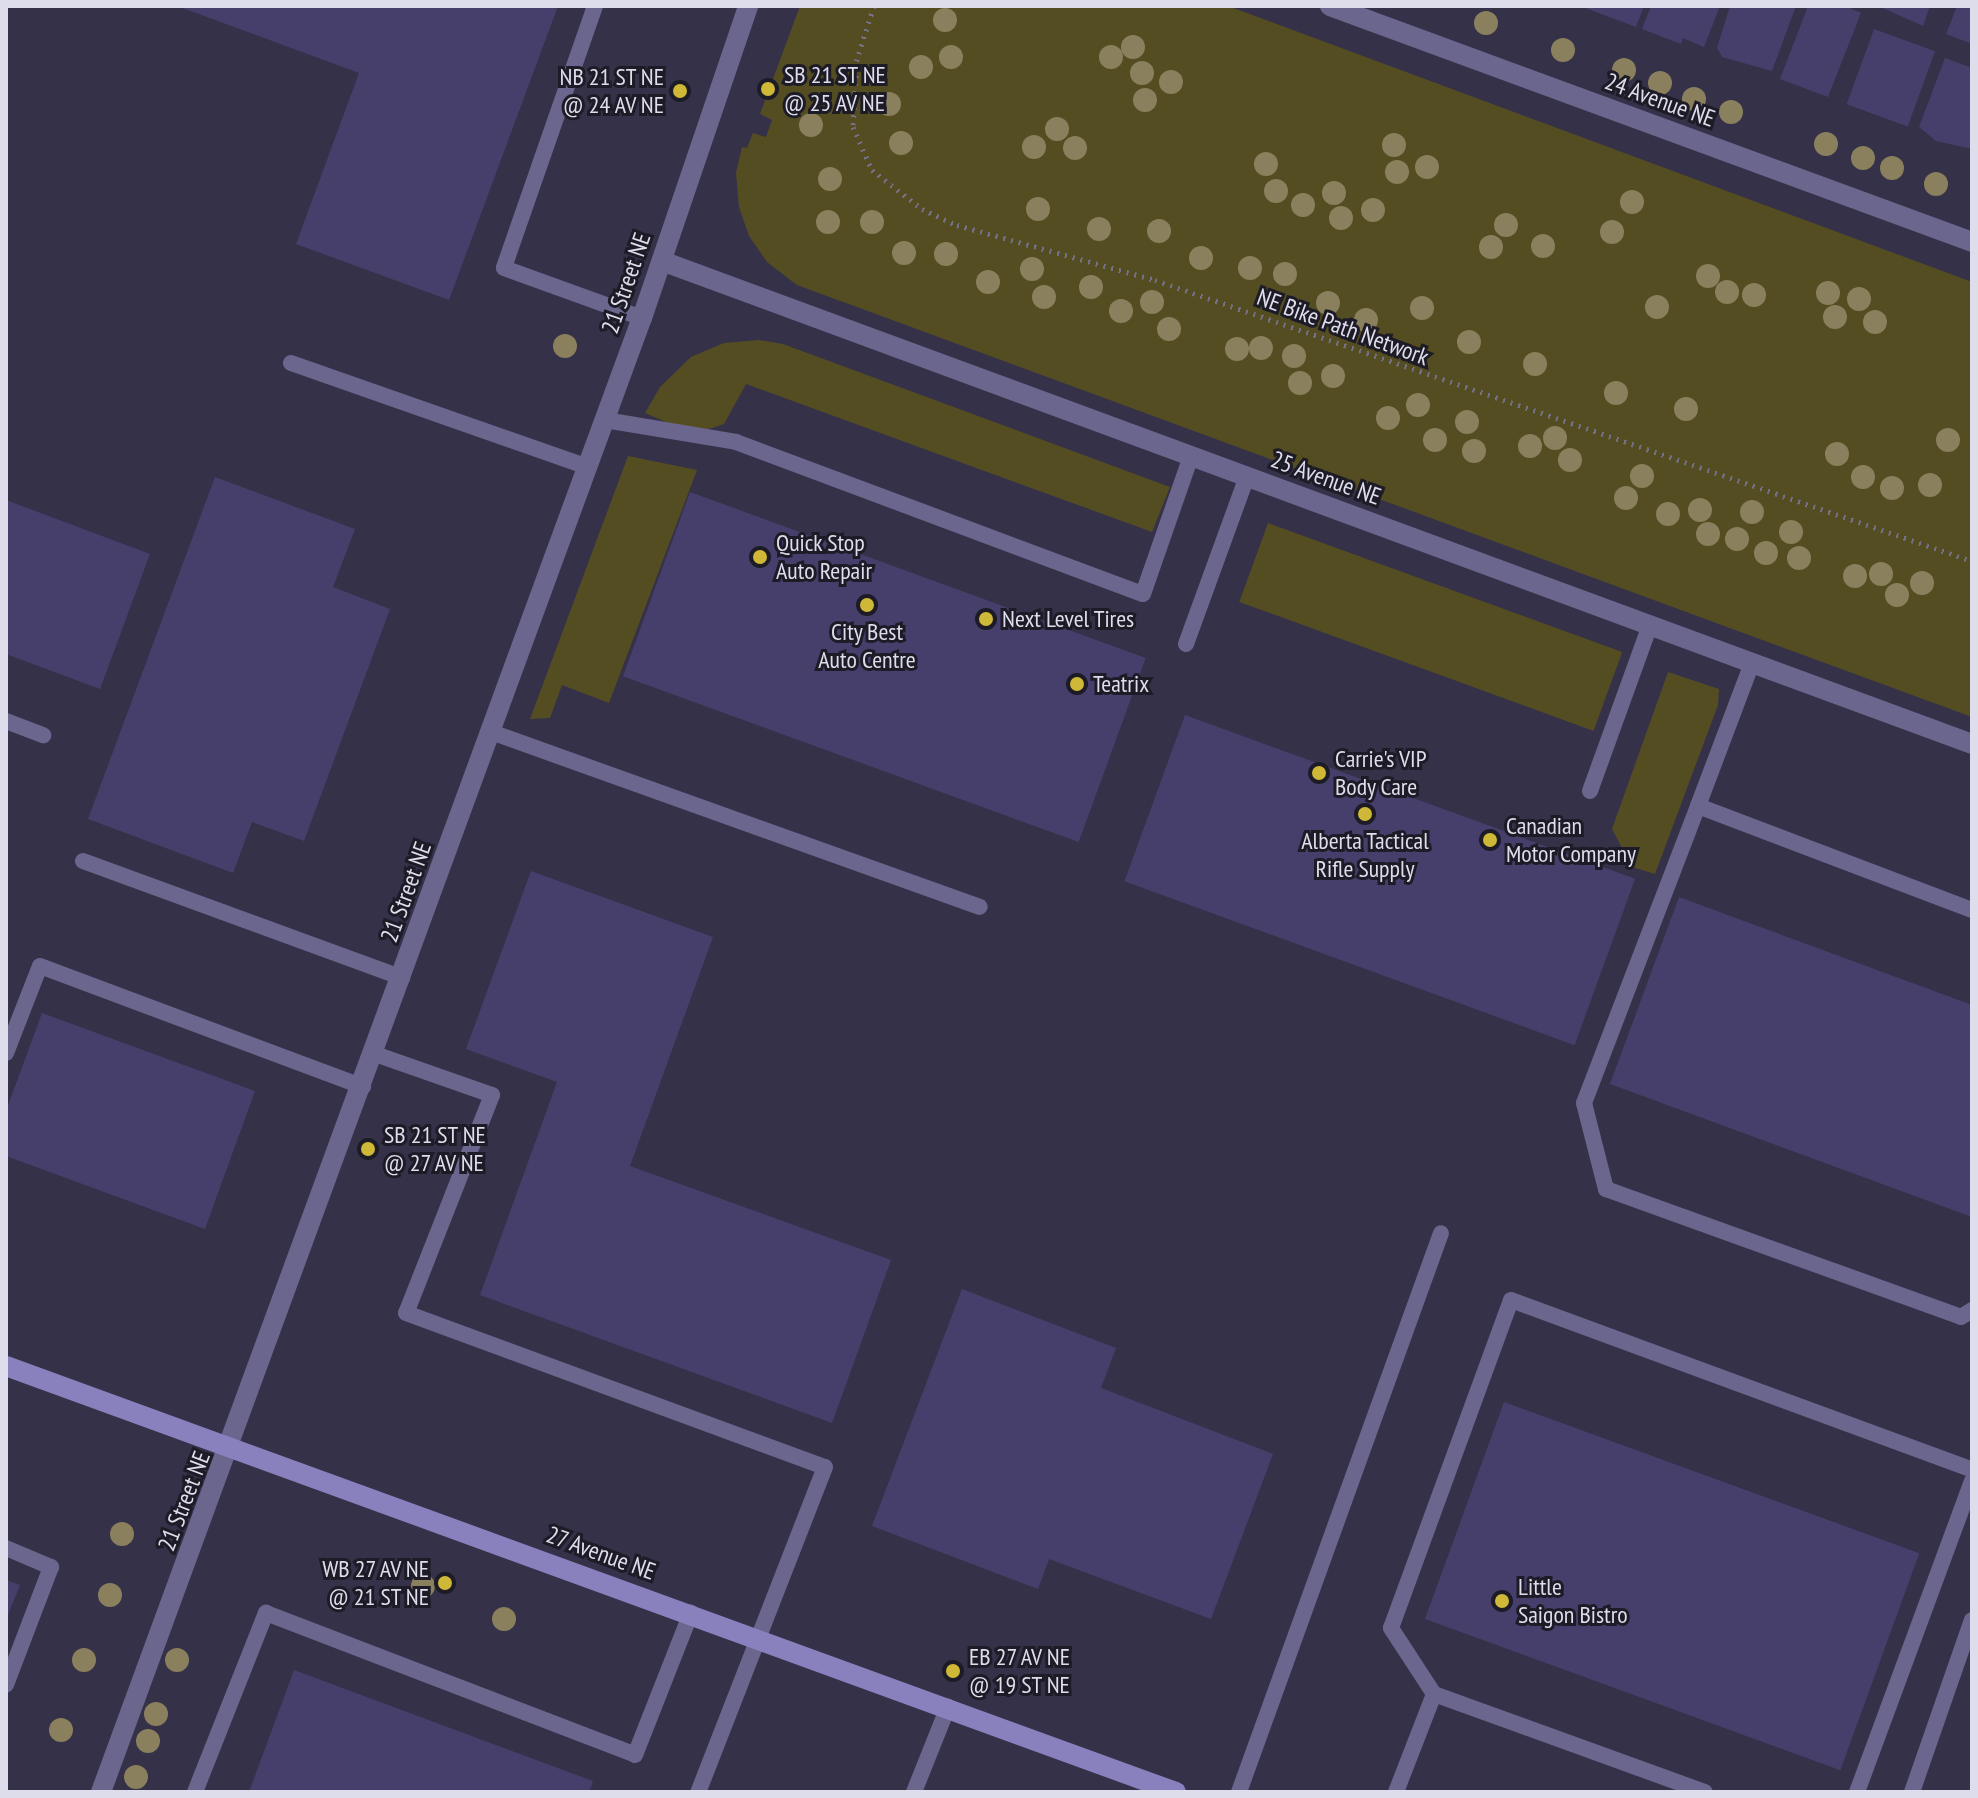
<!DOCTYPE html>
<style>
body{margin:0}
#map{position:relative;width:1978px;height:1798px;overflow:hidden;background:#353149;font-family:"PT Sans Narrow",sans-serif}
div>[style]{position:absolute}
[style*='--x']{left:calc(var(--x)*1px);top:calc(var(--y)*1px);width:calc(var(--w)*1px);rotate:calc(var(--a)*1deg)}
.green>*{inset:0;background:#554d22;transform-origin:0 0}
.building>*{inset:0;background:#463f6c;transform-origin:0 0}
.path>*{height:5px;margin-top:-2.5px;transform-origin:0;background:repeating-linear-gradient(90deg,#747186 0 2px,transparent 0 8px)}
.lane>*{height:16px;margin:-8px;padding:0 8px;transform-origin:8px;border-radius:8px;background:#6b668d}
.street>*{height:20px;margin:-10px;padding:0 10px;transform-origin:10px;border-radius:10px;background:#6b668d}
.secondary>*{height:20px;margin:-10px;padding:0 10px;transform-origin:10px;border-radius:10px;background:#8980be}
.trees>*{width:24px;height:24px;margin:-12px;border-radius:50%;background:#8a805d}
.dots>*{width:22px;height:22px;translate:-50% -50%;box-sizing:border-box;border:4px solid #1c1b26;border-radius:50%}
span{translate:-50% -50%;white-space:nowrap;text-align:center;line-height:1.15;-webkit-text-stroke:6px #1c1b26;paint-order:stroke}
.poi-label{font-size:24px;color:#deddec}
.left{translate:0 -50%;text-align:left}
.right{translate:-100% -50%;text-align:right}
.street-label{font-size:24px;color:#deddec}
.frame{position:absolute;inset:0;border:8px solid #deddec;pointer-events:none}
</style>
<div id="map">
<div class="green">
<i style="clip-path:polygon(800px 6px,1228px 6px,1972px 282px,1972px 717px,797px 285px,767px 262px,749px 236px,739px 207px,736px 173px,742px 147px,747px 148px,753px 133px,766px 137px,772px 120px,760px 114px)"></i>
<i style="clip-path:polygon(759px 340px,783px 344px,1170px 487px,1152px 532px,746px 384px,724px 424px,709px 429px,678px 427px,645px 413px,660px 387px,691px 357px,724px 343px)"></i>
<i style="clip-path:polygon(628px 456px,697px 470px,609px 703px,562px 685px,550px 718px,530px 719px)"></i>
<i style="left:1268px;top:523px;width:377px;height:84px;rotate:20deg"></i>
<i style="clip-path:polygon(1668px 672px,1719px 689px,1718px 705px,1655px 874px,1632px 867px,1612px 829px)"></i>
</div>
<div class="building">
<i style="clip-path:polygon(177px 6px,558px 6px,449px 300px,296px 244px,359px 73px)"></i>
<i style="clip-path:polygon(1580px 6px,1644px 6px,1636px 27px)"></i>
<i style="clip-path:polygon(1651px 6px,1720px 6px,1704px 47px,1683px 38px,1681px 44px,1642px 29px)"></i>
<i style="clip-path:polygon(1730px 6px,1796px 6px,1772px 71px,1722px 57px,1717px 48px)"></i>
<i style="clip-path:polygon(1808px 6px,1845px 6px,1861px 13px,1828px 97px,1780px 79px)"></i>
<i style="clip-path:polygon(1878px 6px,1930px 6px,1923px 26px)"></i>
<i style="clip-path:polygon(1957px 6px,1972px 6px,1972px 44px,1946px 34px)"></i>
<i style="left:1874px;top:29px;width:65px;height:80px;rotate:20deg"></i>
<i style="clip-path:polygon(1945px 58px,1972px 68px,1972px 149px,1936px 141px,1919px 127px)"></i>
<i style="clip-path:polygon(215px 477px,355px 529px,333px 587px,390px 609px,304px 841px,252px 822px,233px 873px,88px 819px)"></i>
<i style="left:690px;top:492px;width:485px;height:196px;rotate:20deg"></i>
<i style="clip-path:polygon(6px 500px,150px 554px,100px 689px,6px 654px)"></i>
<i style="left:1185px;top:715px;width:479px;height:177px;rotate:20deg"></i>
<i style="clip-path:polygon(531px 871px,713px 937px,630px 1166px,891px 1260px,832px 1423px,480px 1295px,557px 1082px,466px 1049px)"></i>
<i style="clip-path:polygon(1679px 897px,1972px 1005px,1972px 1217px,1610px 1084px)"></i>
<i style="clip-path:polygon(42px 1013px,255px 1091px,205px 1229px,6px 1156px,6px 1111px)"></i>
<i style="clip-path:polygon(962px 1289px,1116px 1348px,1101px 1388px,1273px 1454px,1211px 1619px,1049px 1559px,1038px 1589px,872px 1526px)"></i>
<i style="left:1504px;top:1402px;width:442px;height:231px;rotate:20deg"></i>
<i style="clip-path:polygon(6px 1580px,20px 1585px,6px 1620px)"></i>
<i style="clip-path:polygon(294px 1670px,593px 1781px,589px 1792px,249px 1792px)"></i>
</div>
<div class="path">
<i style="--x:874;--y:6;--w:56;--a:107.8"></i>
<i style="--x:857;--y:59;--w:68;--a:93.4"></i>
<i style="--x:853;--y:127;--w:47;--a:66.2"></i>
<i style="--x:872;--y:170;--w:63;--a:38"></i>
<i style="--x:922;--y:209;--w:38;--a:25"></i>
<i style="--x:957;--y:225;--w:205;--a:15.5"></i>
<i style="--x:1155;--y:280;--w:864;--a:18.98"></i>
</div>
<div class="lane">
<i style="--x:595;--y:6;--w:277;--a:109.2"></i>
<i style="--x:504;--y:268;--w:147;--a:19.9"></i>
<i style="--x:291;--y:363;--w:315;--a:19.3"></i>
<i style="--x:605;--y:420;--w:133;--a:9.5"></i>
<i style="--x:736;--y:442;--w:434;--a:20.5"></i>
<i style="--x:1143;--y:594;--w:146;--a:-70.8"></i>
<i style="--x:1186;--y:644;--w:179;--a:-70"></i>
<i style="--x:1752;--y:663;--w:153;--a:110.7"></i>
<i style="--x:1698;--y:806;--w:293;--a:20.8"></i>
<i style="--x:6;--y:721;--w:40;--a:21"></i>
<i style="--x:491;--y:732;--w:519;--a:19.69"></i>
<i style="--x:1590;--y:791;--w:177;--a:-70.1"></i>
<i style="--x:1698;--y:806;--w:318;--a:111"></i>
<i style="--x:1584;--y:1103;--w:89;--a:75.7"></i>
<i style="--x:1606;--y:1189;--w:377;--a:19.8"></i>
<i style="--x:1961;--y:1317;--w:13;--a:-32"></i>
<i style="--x:83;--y:861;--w:340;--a:20.1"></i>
<i style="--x:6;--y:1053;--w:93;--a:-68.7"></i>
<i style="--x:40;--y:966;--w:345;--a:20.5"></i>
<i style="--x:375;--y:1054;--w:124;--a:19.3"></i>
<i style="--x:492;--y:1095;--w:234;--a:111.5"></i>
<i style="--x:406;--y:1313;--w:446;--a:20.2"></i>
<i style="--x:825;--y:1467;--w:349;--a:111.3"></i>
<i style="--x:6;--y:1548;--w:49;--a:22.9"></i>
<i style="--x:51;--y:1567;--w:126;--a:110.9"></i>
<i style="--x:1434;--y:1694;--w:79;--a:-123.1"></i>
<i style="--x:1391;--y:1628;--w:349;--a:-69.9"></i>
<i style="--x:1511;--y:1300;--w:491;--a:20.2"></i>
<i style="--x:195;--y:1792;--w:193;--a:-68.4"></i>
<i style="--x:266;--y:1613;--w:395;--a:21"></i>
<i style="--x:635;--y:1755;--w:153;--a:-68.5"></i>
<i style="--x:914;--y:1792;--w:92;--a:-68.2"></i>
<i style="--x:1239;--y:1792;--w:594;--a:-70.13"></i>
<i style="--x:1396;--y:1792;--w:105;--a:-68.8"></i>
<i style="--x:1434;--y:1694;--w:288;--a:19.9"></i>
<i style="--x:1857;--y:1792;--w:332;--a:-69.7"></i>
<i style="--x:1912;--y:1792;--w:182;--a:-70.8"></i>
</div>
<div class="street">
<i style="--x:1330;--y:6;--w:684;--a:20.18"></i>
<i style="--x:662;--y:261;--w:1396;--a:20.24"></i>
<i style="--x:101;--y:1792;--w:1570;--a:-69.85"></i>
<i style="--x:642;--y:318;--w:330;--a:-71.2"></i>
</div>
<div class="secondary">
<i style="--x:6;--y:1366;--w:1245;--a:20.01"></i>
</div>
<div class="trees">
<i style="left:945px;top:20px"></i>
<i style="left:1486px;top:23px"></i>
<i style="left:1133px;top:47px"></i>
<i style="left:1563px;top:50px"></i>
<i style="left:951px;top:57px"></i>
<i style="left:1111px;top:57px"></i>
<i style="left:921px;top:67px"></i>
<i style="left:1624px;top:70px"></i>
<i style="left:1142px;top:73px"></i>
<i style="left:1171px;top:82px"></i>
<i style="left:1660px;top:83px"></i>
<i style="left:1694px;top:99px"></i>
<i style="left:1145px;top:100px"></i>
<i style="left:889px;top:104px"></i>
<i style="left:1731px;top:112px"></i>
<i style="left:811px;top:125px"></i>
<i style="left:1057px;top:129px"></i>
<i style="left:901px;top:143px"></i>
<i style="left:1826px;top:144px"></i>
<i style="left:1394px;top:145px"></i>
<i style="left:1034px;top:147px"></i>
<i style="left:1075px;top:148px"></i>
<i style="left:1863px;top:158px"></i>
<i style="left:1266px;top:164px"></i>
<i style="left:1427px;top:167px"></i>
<i style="left:1892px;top:168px"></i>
<i style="left:1397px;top:172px"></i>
<i style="left:830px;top:179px"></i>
<i style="left:1936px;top:184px"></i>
<i style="left:1276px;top:191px"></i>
<i style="left:1334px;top:193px"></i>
<i style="left:1632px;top:202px"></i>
<i style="left:1303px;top:205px"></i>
<i style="left:1038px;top:209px"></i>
<i style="left:1373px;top:210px"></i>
<i style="left:1341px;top:218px"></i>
<i style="left:828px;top:222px"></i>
<i style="left:872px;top:222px"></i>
<i style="left:1506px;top:225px"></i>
<i style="left:1099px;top:229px"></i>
<i style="left:1159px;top:231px"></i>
<i style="left:1612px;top:232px"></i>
<i style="left:1543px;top:246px"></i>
<i style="left:1491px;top:247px"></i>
<i style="left:904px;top:253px"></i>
<i style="left:946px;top:254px"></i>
<i style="left:1201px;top:258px"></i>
<i style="left:1250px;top:268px"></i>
<i style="left:1032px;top:269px"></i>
<i style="left:1285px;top:274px"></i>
<i style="left:1708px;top:276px"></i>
<i style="left:988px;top:282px"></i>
<i style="left:1091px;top:287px"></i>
<i style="left:1727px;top:292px"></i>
<i style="left:1828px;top:293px"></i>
<i style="left:1754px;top:295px"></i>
<i style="left:1044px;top:297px"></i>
<i style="left:1859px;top:299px"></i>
<i style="left:1152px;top:302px"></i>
<i style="left:1328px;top:303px"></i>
<i style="left:1657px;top:307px"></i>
<i style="left:1422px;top:308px"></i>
<i style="left:1121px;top:311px"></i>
<i style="left:1835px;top:317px"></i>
<i style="left:1366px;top:320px"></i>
<i style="left:1875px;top:322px"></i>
<i style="left:1169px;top:329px"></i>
<i style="left:1469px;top:342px"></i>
<i style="left:565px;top:346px"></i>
<i style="left:1261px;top:348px"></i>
<i style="left:1237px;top:349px"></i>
<i style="left:1294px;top:356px"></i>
<i style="left:1535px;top:364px"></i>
<i style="left:1333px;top:376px"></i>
<i style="left:1300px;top:383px"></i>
<i style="left:1616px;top:393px"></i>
<i style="left:1418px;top:405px"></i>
<i style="left:1686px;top:409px"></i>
<i style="left:1388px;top:418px"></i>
<i style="left:1467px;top:422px"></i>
<i style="left:1555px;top:438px"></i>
<i style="left:1435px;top:440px"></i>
<i style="left:1948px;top:440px"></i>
<i style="left:1530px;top:446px"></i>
<i style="left:1474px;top:451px"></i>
<i style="left:1837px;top:454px"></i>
<i style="left:1570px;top:460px"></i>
<i style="left:1642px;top:476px"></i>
<i style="left:1863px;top:477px"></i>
<i style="left:1930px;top:485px"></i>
<i style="left:1892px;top:488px"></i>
<i style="left:1626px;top:498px"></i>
<i style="left:1700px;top:510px"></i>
<i style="left:1752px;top:512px"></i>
<i style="left:1668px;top:514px"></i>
<i style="left:1791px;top:532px"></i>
<i style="left:1708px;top:534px"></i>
<i style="left:1737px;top:539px"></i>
<i style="left:1766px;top:553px"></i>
<i style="left:1799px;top:558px"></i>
<i style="left:1881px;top:574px"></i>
<i style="left:1855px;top:576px"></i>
<i style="left:1922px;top:583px"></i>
<i style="left:1897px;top:595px"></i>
<i style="left:122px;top:1534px"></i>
<i style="left:423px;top:1586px"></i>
<i style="left:110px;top:1595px"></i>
<i style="left:504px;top:1619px"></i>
<i style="left:84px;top:1660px"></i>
<i style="left:177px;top:1660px"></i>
<i style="left:156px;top:1714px"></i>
<i style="left:61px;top:1730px"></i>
<i style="left:148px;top:1741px"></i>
<i style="left:136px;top:1777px"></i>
</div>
<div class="dots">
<i style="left:768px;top:89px;background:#cfb837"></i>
<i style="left:680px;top:91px;background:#cfb837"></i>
<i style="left:760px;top:557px;background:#cfb837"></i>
<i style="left:867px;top:605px;background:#cfb837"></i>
<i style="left:986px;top:619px;background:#cfb837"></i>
<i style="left:1077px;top:684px;background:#cfb837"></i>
<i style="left:1319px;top:773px;background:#cfb837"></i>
<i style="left:1365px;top:814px;background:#cfb837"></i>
<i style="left:1490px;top:840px;background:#cfb837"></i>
<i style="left:368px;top:1149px;background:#cfb837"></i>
<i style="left:445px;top:1583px;background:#cfb837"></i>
<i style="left:1502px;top:1601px;background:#cfb837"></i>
<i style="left:953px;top:1671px;background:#cfb837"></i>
</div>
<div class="poi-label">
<span class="left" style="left:784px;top:89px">SB 21 ST NE<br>@ 25 AV NE</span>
<span class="right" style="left:664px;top:91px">NB 21 ST NE<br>@ 24 AV NE</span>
<span class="left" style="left:776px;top:557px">Quick Stop<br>Auto Repair</span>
<span class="left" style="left:1002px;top:619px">Next Level Tires</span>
<span style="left:867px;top:646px">City Best<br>Auto Centre</span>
<span class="left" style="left:1093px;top:684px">Teatrix</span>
<span class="left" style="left:1335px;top:773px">Carrie's VIP<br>Body Care</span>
<span class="left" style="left:1506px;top:840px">Canadian<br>Motor Company</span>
<span style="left:1365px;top:855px">Alberta Tactical<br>Rifle Supply</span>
<span class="left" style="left:384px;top:1149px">SB 21 ST NE<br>@ 27 AV NE</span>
<span class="right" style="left:429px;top:1583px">WB 27 AV NE<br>@ 21 ST NE</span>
<span class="left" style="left:1518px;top:1601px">Little<br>Saigon Bistro</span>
<span class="left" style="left:969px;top:1671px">EB 27 AV NE<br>@ 19 ST NE</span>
</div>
<div class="street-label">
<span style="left:1660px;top:100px;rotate:20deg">24 Avenue NE</span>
<span style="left:626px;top:283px;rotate:-71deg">21 Street NE</span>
<span style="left:1343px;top:327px;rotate:20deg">NE Bike Path Network</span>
<span style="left:1326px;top:478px;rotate:20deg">25 Avenue NE</span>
<span style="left:406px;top:892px;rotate:-70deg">21 Street NE</span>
<span style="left:184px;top:1501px;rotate:-69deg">21 Street NE</span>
<span style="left:601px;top:1553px;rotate:20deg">27 Avenue NE</span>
</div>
<div class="frame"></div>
</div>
